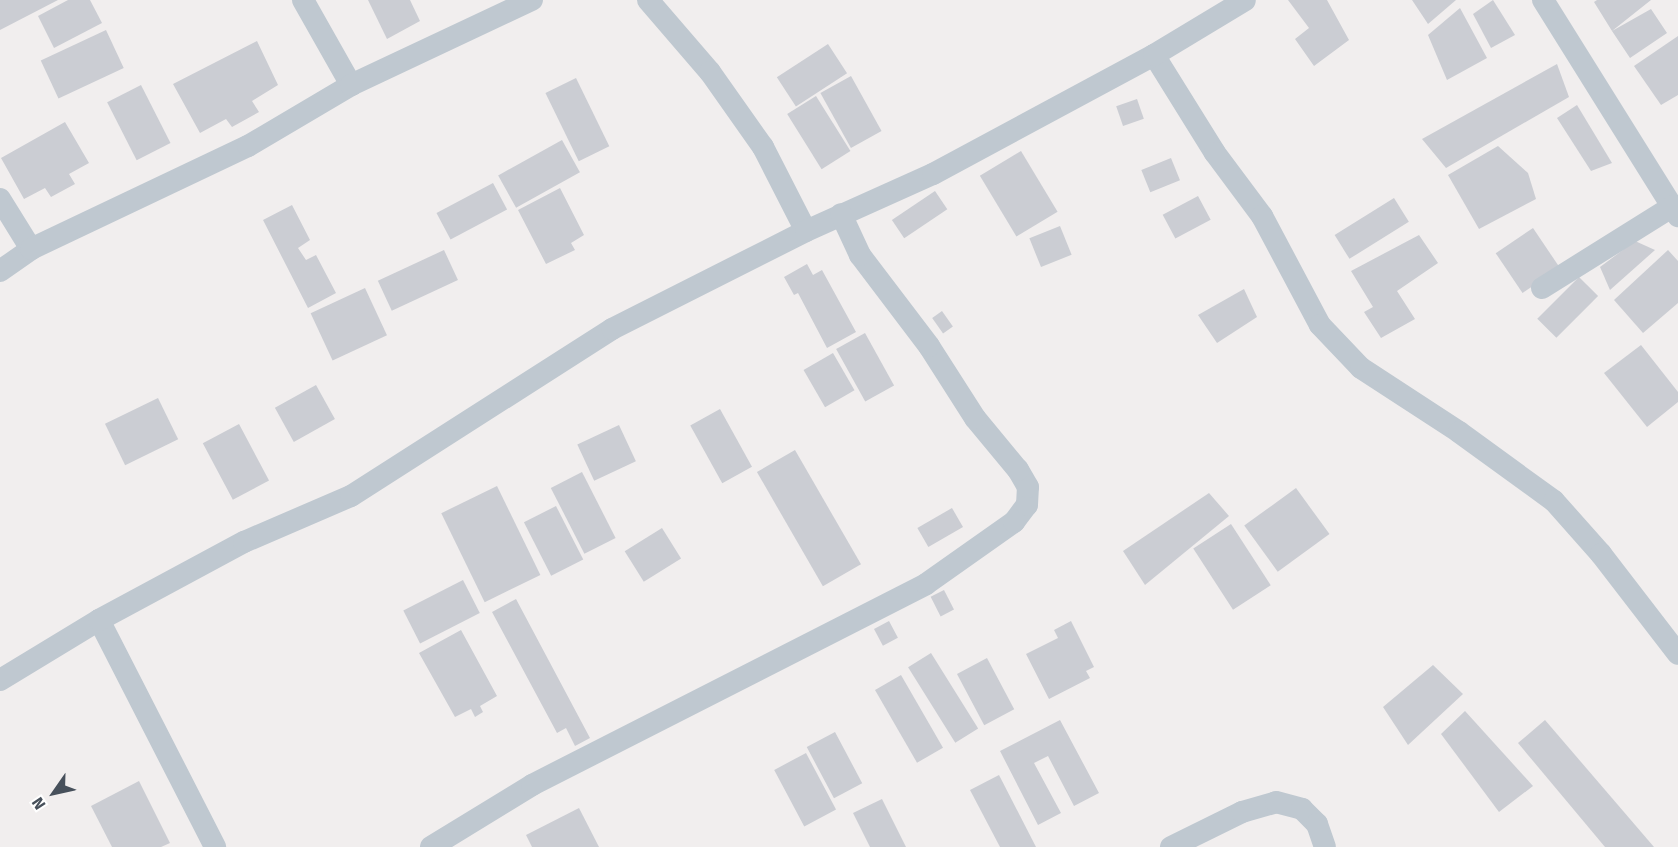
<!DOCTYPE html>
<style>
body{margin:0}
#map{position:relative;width:1678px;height:847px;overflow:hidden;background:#f1eeee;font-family:"Fira Sans",sans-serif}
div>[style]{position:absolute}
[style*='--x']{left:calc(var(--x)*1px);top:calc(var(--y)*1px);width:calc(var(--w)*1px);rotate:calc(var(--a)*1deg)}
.building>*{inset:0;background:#cbcdd3;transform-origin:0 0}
.minor>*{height:22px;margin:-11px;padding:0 11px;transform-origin:11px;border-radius:11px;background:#bfc8d0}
span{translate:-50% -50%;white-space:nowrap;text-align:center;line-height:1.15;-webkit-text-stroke:5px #fff;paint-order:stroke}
.north{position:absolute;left:24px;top:763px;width:60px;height:60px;-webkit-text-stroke:4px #fff;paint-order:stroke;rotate:236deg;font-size:16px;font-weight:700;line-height:24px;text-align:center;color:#47505b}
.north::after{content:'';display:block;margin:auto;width:21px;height:27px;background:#47505b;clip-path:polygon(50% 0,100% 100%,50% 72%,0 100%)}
</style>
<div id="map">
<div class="building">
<i style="clip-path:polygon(0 0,58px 0,0 30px)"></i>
<i style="clip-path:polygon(68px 0,90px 0,102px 23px,54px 48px,38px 16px)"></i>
<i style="clip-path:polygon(368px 0,410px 0,420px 21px,387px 39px)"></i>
<i style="clip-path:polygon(1288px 0,1327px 0,1349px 40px,1314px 66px,1295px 39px,1309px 28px)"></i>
<i style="clip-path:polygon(1412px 0,1456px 0,1428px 24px)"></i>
<i style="clip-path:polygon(1493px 0,1515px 35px,1491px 48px,1473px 14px)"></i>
<i style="clip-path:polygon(1597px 0,1651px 0,1612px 31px,1651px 9px,1667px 33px,1630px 58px,1612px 31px,1594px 2px)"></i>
<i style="clip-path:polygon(1460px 8px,1487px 58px,1447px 80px,1428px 35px)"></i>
<i style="left:106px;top:30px;width:42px;height:72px;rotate:65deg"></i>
<i style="clip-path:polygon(1678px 36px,1678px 95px,1661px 105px,1634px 66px)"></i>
<i style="clip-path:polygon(257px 41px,278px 85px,252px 101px,259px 112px,232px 127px,226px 119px,200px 133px,173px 84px)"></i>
<i style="left:828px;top:44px;width:35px;height:61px;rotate:57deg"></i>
<i style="clip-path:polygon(1557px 64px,1569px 97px,1446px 168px,1422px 139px)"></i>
<i style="left:851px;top:76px;width:63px;height:35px;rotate:61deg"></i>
<i style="left:576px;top:78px;width:76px;height:34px;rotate:64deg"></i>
<i style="left:141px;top:85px;width:65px;height:38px;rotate:63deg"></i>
<i style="left:816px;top:96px;width:65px;height:34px;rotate:58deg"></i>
<i style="left:1137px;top:99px;width:21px;height:22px;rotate:71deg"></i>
<i style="clip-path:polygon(1577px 105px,1612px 163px,1591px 171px,1557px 118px)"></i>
<i style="clip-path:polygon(65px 122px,89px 163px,69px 174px,75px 184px,51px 197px,45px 188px,24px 199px,1px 158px)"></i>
<i style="left:562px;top:140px;width:37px;height:73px;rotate:61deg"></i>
<i style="clip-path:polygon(1498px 146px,1528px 173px,1536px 199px,1479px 229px,1448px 175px)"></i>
<i style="left:1021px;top:151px;width:71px;height:48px;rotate:59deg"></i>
<i style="left:1171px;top:158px;width:24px;height:32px;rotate:68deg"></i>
<i style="left:493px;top:183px;width:30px;height:64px;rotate:62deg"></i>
<i style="clip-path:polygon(560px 188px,584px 235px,571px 243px,575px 250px,546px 264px,518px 210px)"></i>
<i style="left:935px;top:191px;width:22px;height:52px;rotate:56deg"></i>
<i style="left:1198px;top:196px;width:27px;height:40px;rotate:62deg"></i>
<i style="left:1394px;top:198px;width:28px;height:70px;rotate:58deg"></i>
<i style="clip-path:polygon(292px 205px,310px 240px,298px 248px,306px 260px,316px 255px,336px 293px,308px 308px,263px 220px)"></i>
<i style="left:1060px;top:226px;width:31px;height:33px;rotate:68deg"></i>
<i style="left:1533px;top:228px;width:48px;height:45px;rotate:56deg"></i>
<i style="clip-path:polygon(1419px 235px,1438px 263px,1397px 291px,1415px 319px,1381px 338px,1364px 312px,1373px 307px,1351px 271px)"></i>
<i style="clip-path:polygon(1635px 241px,1655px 250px,1610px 290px,1600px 267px)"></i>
<i style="left:444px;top:250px;width:33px;height:73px;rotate:65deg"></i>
<i style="clip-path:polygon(1668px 250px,1678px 261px,1678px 303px,1643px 333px,1614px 300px)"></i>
<i style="clip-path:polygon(807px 264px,813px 275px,822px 270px,856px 332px,827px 348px,798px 293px,794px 295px,784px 277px)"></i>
<i style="left:1579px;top:277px;width:27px;height:59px;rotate:45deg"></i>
<i style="left:365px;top:288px;width:52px;height:60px;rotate:65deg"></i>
<i style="clip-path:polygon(1244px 289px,1257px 317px,1217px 343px,1198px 315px)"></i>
<i style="left:942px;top:311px;width:19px;height:12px;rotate:55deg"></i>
<i style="left:865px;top:333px;width:60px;height:33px;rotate:61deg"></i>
<i style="clip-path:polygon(1641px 345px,1678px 392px,1678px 402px,1647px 427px,1604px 373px)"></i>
<i style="left:833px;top:353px;width:43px;height:34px;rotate:60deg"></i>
<i style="left:316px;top:385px;width:39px;height:47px;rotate:61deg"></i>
<i style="left:158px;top:398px;width:46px;height:59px;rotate:64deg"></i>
<i style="left:720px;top:409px;width:66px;height:34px;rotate:61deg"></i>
<i style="left:239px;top:424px;width:64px;height:41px;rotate:62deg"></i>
<i style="left:619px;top:425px;width:40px;height:46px;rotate:65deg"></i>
<i style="left:795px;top:450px;width:132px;height:44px;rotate:60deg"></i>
<i style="left:582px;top:472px;width:74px;height:35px;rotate:63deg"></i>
<i style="left:497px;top:486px;width:99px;height:62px;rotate:64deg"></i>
<i style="left:1296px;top:488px;width:57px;height:64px;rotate:54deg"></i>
<i style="clip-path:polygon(1209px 493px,1229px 516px,1145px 585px,1123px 551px)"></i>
<i style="left:556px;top:506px;width:60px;height:36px;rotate:63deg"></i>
<i style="left:952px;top:508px;width:22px;height:40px;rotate:60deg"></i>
<i style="left:1231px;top:524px;width:73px;height:45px;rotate:57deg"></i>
<i style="left:662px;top:528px;width:36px;height:44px;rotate:58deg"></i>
<i style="left:463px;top:580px;width:37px;height:67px;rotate:63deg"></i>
<i style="left:944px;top:590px;width:22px;height:15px;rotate:63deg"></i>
<i style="clip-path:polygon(516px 599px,590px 738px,575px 746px,566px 728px,557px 733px,492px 612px)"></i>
<i style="left:889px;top:621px;width:19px;height:17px;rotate:62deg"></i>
<i style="clip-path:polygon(1071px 621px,1094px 667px,1086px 671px,1090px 678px,1049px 699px,1026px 654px,1058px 638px,1054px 630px)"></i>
<i style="clip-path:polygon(461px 630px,497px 696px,480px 706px,483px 712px,475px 717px,471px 709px,455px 717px,419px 653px)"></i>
<i style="left:931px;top:653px;width:89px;height:27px;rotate:58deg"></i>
<i style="left:987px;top:658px;width:58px;height:34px;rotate:62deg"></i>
<i style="clip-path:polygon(1433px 665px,1463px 694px,1408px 745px,1383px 707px)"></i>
<i style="left:901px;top:675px;width:84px;height:30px;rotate:60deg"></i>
<i style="clip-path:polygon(1465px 711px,1533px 786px,1499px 812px,1441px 734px)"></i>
<i style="clip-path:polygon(1060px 720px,1099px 793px,1074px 806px,1048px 756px,1034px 763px,1061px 813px,1038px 825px,1000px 751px)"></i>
<i style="clip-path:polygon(1545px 720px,1654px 847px,1605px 847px,1518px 743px)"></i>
<i style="left:835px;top:732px;width:58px;height:32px;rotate:62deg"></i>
<i style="left:806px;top:753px;width:64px;height:36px;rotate:62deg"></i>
<i style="clip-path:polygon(999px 775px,1036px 847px,1000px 847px,970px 790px)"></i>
<i style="clip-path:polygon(139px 781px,170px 843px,161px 847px,112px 847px,91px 806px)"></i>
<i style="clip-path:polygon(882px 799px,906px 847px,870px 847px,853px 813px)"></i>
<i style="clip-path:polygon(579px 808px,599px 847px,532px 847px,526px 835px)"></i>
</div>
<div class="minor">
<i style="--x:303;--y:0;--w:98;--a:60.5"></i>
<i style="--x:648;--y:0;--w:95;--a:49.3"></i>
<i style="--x:710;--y:72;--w:92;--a:54.8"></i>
<i style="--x:763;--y:147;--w:94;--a:62.9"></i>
<i style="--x:1543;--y:0;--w:255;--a:58"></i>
<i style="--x:1154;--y:55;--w:115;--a:58.1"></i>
<i style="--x:1215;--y:153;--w:79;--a:53.3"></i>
<i style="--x:1262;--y:216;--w:123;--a:62"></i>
<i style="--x:1320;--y:325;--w:59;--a:46.4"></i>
<i style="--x:1361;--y:368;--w:117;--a:33.1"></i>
<i style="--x:1459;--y:432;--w:117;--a:36"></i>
<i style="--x:1554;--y:501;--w:71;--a:48.4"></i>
<i style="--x:1601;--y:554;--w:126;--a:52.4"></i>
<i style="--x:0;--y:199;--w:59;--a:58.2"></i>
<i style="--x:0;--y:271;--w:38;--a:-35"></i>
<i style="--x:31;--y:249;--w:240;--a:-25.4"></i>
<i style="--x:248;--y:146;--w:120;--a:-30.6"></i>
<i style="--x:351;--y:85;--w:200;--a:-25.2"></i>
<i style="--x:1542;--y:288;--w:155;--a:-32"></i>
<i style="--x:99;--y:620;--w:255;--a:62.9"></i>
<i style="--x:0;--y:680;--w:116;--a:-31.2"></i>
<i style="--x:99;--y:620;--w:165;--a:-28.3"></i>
<i style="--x:244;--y:542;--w:116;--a:-23.3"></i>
<i style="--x:351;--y:496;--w:310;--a:-32.6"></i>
<i style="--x:612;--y:329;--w:217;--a:-26.8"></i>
<i style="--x:806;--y:231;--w:139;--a:-24.2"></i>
<i style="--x:933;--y:174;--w:251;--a:-28.3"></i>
<i style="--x:1154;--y:55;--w:106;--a:-31.1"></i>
<i style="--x:431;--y:847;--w:119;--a:-31.5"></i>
<i style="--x:532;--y:785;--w:442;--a:-27"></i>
<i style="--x:926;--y:584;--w:108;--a:-35.2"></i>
<i style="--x:1014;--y:522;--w:21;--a:-53"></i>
<i style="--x:1027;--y:505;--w:18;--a:-87"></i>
<i style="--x:1028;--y:487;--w:20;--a:-120"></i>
<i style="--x:1018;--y:470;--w:67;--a:-129.6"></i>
<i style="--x:975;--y:418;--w:85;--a:-122.6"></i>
<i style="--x:929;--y:346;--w:114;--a:-127.2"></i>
<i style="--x:860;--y:255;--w:45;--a:-114.9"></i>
<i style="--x:1171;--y:847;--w:79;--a:-26.2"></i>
<i style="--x:1242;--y:812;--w:35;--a:-16"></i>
<i style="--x:1276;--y:802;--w:27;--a:15"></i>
<i style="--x:1302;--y:809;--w:21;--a:45"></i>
<i style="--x:1317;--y:824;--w:24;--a:71"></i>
</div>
<div class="north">N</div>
</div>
